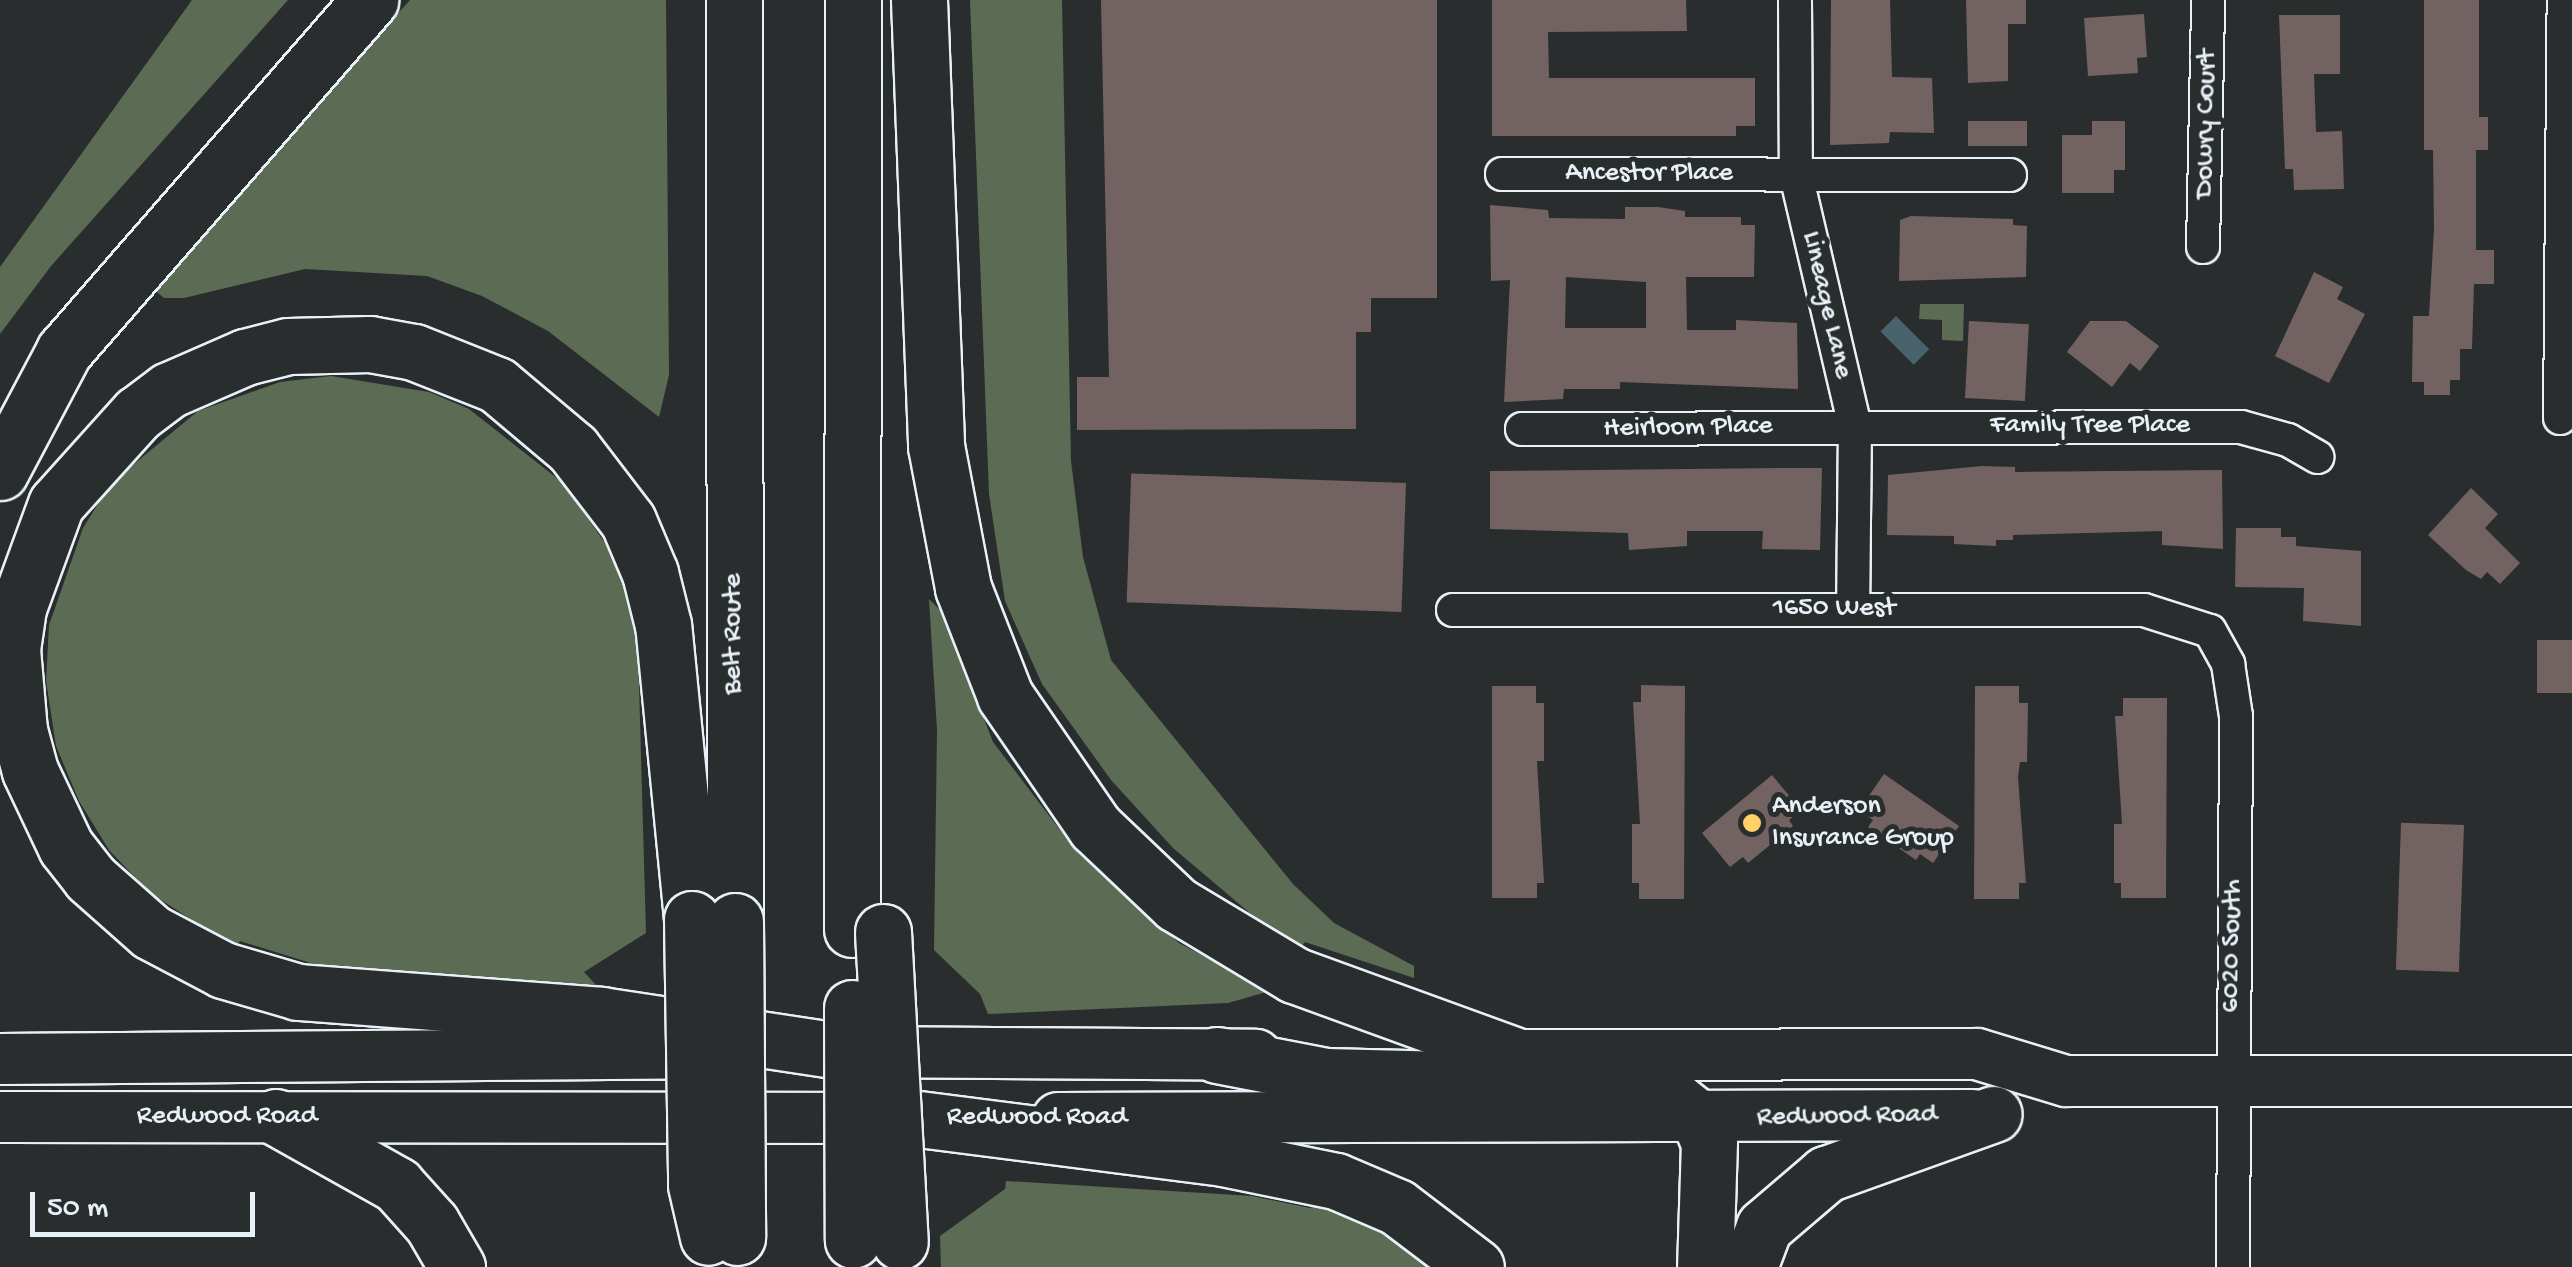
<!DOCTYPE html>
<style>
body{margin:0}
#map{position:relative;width:2572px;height:1267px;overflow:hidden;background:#2a2d2e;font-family:"Gochi Hand",sans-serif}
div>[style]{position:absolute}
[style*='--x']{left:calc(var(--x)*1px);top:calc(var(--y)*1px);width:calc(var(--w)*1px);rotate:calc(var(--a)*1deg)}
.green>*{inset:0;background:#5b6b54}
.water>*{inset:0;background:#48636c;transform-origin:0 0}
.building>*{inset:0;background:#726362;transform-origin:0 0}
.roads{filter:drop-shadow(2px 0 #e8f1f8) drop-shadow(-2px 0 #e8f1f8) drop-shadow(0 2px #e8f1f8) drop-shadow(0 -2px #e8f1f8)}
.street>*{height:32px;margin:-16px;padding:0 16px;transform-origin:16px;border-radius:16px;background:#2a2d2e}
.primary>*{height:50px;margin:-25px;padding:0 25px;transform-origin:25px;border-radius:25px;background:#2a2d2e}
.highway>*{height:55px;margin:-27.5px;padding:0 27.5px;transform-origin:27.5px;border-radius:27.5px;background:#2a2d2e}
.bridges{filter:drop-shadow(2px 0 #e8f1f8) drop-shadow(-2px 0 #e8f1f8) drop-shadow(0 2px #e8f1f8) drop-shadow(0 -2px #e8f1f8)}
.highway-bridge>*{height:55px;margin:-27.5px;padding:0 27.5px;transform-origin:27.5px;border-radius:27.5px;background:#2a2d2e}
.dots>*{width:28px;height:28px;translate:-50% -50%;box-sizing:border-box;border:5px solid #2a2d2e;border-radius:50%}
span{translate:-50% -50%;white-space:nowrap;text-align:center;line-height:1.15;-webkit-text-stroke:10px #2a2d2e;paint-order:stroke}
.street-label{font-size:28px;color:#e8f1f8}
.poi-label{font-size:28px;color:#e8f1f8}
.left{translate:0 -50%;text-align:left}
.scale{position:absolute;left:30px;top:1192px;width:225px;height:45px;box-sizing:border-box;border:5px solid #e8f1f8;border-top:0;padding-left:12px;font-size:30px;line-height:35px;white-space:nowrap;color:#e8f1f8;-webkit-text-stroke:8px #2a2d2e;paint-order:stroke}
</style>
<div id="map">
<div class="green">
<i style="clip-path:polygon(192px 0,288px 0,51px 266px,0 334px,0 267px)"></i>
<i style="clip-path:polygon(410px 0,666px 0,669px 375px,659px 417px,548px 331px,482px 296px,427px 276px,305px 269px,184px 298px,164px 298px,151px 287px)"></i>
<i style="clip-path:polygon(970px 0,1062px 0,1071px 461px,1083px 557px,1111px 660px,1293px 884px,1334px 923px,1414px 966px,1414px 978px,1305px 942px,1299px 950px,1257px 919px,1173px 848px,1111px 780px,1042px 684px,1005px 601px,989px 494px)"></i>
<i style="clip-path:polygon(1920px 304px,1964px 304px,1963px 341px,1942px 340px,1942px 320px,1919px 319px)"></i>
<i style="clip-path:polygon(331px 376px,429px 392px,469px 409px,563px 483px,619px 563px,637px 612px,646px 933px,584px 972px,599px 988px,333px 970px,240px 941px,235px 948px,149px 892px,109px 850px,79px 801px,56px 746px,46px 681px,49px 625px,83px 528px,111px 483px,198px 411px,280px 382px)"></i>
<i style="clip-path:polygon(929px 599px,942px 612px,993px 742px,1070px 843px,1179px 943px,1270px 991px,1228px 1003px,988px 1014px,980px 994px,934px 950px,937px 730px)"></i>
<i style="clip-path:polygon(1006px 1181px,1252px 1196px,1310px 1208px,1321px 1203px,1386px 1232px,1437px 1267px,941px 1267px,940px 1236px,1005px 1189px)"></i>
</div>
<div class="water">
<i style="left:1896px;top:316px;width:47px;height:22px;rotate:45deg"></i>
</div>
<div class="building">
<i style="clip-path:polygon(1101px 0,1437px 0,1437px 298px,1371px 298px,1371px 332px,1356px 332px,1356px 429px,1077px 430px,1077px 377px,1109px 377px)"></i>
<i style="clip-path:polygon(1492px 0,1686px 0,1687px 31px,1548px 32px,1549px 78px,1755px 78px,1755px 126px,1736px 126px,1736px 136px,1492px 136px)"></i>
<i style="clip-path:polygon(1831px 0,1890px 0,1892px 77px,1932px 78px,1934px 133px,1890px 132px,1889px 143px,1830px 145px)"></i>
<i style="clip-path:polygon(1966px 0,2026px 0,2026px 24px,2008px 24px,2008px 81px,1968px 83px)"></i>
<i style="clip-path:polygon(2424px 0,2479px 0,2479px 117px,2488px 117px,2488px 150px,2476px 150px,2476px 250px,2494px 250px,2494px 284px,2474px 284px,2472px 349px,2460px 349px,2460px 380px,2450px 380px,2450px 395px,2424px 395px,2424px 382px,2412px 382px,2413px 316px,2429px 316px,2434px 228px,2433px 150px,2424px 150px)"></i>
<i style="clip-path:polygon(2144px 14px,2147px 57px,2137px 58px,2138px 73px,2088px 76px,2084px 18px)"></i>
<i style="clip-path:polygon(2279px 15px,2340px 15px,2340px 74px,2314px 74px,2316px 132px,2342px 131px,2344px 189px,2294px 190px,2293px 169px,2285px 169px)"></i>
<i style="left:1968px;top:121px;width:59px;height:25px"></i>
<i style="clip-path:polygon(2092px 121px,2125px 121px,2125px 170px,2114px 170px,2114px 193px,2062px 193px,2062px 135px,2092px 135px)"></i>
<i style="clip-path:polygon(evenodd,1490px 205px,1548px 210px,1549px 218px,1625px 219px,1625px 207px,1658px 207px,1685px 211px,1685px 217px,1741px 217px,1741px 225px,1755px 225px,1754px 277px,1686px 277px,1687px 330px,1736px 330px,1736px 320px,1797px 323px,1798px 389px,1620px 382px,1620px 389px,1564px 389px,1563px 399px,1504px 402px,1510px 280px,1491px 281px,1490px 205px,1566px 277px,1646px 282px,1646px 328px,1565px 328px,1566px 277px)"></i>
<i style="clip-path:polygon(1911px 216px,2013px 219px,2013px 225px,2027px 226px,2026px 277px,1899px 281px,1900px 220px)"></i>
<i style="clip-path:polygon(2314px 272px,2343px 287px,2337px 299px,2365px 314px,2329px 383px,2275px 356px)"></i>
<i style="left:1969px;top:321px;width:60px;height:77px;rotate:3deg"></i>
<i style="clip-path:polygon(2090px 321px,2126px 321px,2159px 346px,2140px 371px,2130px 363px,2112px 387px,2067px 352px)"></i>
<i style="clip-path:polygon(1982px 466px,2015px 467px,2015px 472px,2222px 470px,2223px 549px,2162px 545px,2162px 531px,2013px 535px,2013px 540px,1996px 540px,1996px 546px,1954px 544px,1954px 536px,1887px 535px,1888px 475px)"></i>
<i style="clip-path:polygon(1790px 468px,1822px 468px,1820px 550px,1762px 549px,1763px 531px,1687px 531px,1687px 546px,1629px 550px,1628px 533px,1490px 529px,1490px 471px)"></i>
<i style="left:1406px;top:483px;width:129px;height:275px;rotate:92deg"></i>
<i style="clip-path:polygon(2471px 488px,2498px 514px,2485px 528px,2520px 563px,2500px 584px,2487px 572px,2481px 579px,2466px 570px,2428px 535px)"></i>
<i style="clip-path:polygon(2236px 528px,2281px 528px,2281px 537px,2296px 537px,2296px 546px,2361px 551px,2361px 626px,2303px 621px,2304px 588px,2235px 587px)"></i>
<i style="left:2537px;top:640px;width:35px;height:53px"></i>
<i style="clip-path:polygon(1641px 685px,1685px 686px,1684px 899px,1639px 899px,1639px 883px,1632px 883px,1632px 824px,1640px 824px,1633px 702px,1641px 702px)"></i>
<i style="clip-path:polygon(1492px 686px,1536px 686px,1536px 703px,1544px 703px,1544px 761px,1537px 761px,1544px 883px,1537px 883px,1537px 898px,1492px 898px)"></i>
<i style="clip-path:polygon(1975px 686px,2019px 686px,2019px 703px,2028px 703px,2027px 762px,2020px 762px,2018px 777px,2026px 883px,2019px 883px,2019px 899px,1974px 899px)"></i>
<i style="clip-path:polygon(2123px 698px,2167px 698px,2166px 898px,2121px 898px,2121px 883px,2114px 883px,2114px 824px,2122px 824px,2115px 716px,2123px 716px)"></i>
<i style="clip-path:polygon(1884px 774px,1959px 826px,1933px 863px,1920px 854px,1916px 860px,1868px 827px,1873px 820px,1859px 810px)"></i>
<i style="clip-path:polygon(1772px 775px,1801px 810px,1789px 820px,1793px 826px,1748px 863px,1743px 857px,1730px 867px,1702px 833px)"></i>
<i style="left:2464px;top:825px;width:147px;height:63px;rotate:92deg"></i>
</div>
<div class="roads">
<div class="street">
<i style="--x:1795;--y:0;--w:175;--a:89.7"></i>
<i style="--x:1796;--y:175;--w:258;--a:76.8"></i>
<i style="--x:1855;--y:426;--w:183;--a:90.6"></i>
<i style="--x:1502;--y:174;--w:508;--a:0.11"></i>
<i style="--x:2203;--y:247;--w:247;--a:-88.8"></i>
<i style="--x:2560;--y:418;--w:418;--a:-89.5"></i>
<i style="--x:1522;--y:429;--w:719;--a:-0.16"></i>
<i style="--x:2241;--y:427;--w:49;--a:15.5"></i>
<i style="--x:2288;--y:440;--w:34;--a:30"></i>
<i style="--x:1453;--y:610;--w:691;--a:0"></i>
<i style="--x:2144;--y:610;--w:69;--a:17.7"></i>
<i style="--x:2210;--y:631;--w:38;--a:61"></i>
<i style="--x:2228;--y:664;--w:53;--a:81.3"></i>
<i style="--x:2236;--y:716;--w:551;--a:90.31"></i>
</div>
<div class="primary">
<i style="--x:851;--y:1052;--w:405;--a:0.4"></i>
<i style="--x:1501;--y:1055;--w:476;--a:-0.1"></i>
<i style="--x:1977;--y:1054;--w:93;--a:16.9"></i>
<i style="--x:2066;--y:1081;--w:506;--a:0"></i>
<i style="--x:0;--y:1059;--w:736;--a:-0.47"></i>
<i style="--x:0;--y:1117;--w:893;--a:0.06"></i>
<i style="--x:1058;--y:1118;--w:915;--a:-0.19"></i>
</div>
<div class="highway">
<i style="--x:734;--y:0;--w:921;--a:89.94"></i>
<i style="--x:919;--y:0;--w:446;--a:87.8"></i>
<i style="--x:936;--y:446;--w:145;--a:79.2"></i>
<i style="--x:963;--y:588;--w:116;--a:68.7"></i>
<i style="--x:1005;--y:696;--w:159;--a:55.5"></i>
<i style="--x:1095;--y:827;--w:112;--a:43.5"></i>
<i style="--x:1176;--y:904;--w:138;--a:31"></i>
<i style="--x:1294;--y:975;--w:234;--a:20"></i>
<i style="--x:0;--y:472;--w:137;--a:-62.1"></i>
<i style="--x:64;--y:351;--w:466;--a:-48.9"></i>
<i style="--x:692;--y:919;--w:295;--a:-95.6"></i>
<i style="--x:663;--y:625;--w:54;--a:-104"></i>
<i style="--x:650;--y:573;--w:56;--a:-112.9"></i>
<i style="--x:628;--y:521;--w:91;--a:-127.4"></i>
<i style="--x:573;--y:449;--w:99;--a:-139.9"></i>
<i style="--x:497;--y:385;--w:89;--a:-158.3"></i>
<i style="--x:414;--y:352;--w:45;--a:-169.7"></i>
<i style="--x:370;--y:344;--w:82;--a:178.6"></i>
<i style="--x:288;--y:346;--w:44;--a:165.7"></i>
<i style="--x:245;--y:357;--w:83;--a:156.5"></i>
<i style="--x:169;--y:390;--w:39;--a:143"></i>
<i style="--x:138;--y:413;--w:122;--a:132"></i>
<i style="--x:56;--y:504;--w:111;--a:110.1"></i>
<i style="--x:18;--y:608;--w:41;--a:98.3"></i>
<i style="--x:12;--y:649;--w:81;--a:85.1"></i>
<i style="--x:19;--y:730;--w:42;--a:75"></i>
<i style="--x:30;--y:771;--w:84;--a:64.7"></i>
<i style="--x:66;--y:847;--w:39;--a:52"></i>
<i style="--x:90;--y:878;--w:81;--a:41.5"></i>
<i style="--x:151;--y:932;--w:81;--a:27.8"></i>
<i style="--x:223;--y:970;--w:78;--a:16.3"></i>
<i style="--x:298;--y:992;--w:304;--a:4.3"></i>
<i style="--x:601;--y:1015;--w:241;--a:8.6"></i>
<i style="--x:852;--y:929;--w:929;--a:-89.94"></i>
<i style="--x:1217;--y:1055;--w:111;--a:10.9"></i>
<i style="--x:1326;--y:1076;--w:294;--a:1.4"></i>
<i style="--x:1620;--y:1083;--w:59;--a:17.8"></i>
<i style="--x:1676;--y:1101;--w:29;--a:38"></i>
<i style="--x:1699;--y:1119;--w:25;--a:67"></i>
<i style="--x:1709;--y:1142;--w:125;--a:91.8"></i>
<i style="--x:276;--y:1117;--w:139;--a:29.3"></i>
<i style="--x:397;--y:1185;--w:52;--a:48.1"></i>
<i style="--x:432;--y:1224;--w:50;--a:59.8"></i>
<i style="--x:911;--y:1118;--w:315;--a:7.3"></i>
<i style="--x:1223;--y:1158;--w:115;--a:11.5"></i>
<i style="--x:1336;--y:1181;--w:66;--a:23.1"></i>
<i style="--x:1397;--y:1207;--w:99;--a:37.2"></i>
<i style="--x:1749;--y:1267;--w:43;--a:-69.4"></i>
<i style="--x:1764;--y:1227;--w:82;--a:-40.5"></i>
<i style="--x:1826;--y:1174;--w:178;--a:-19.7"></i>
</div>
</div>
<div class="bridges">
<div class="highway-bridge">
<i style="--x:692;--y:919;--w:266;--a:89.1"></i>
<i style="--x:696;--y:1185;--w:53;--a:77"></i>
<i style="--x:735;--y:921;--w:316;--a:89.6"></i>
<i style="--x:883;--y:932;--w:310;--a:86.9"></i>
<i style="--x:852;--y:1008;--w:232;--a:89.8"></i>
</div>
</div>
<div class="dots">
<i style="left:1752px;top:823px;background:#ffd166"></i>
</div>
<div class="street-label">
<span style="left:2207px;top:124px;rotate:-89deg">Dowry Court</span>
<span style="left:1649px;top:174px">Ancestor Place</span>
<span style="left:1826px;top:305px;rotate:77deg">Lineage Lane</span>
<span style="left:2090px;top:426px">Family Tree Place</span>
<span style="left:1688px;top:428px;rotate:-1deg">Heirloom Place</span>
<span style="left:1834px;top:609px">1650 West</span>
<span style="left:734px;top:634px;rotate:-90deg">Belt Route</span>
<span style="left:2233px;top:946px;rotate:-89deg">6020 South</span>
<span style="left:227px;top:1117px">Redwood Road</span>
<span style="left:1847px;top:1117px;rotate:-1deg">Redwood Road</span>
<span style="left:1037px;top:1118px">Redwood Road</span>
</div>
<div class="poi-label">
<span class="left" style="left:1772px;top:823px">Anderson<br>Insurance Group</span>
</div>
<div class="scale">50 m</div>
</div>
